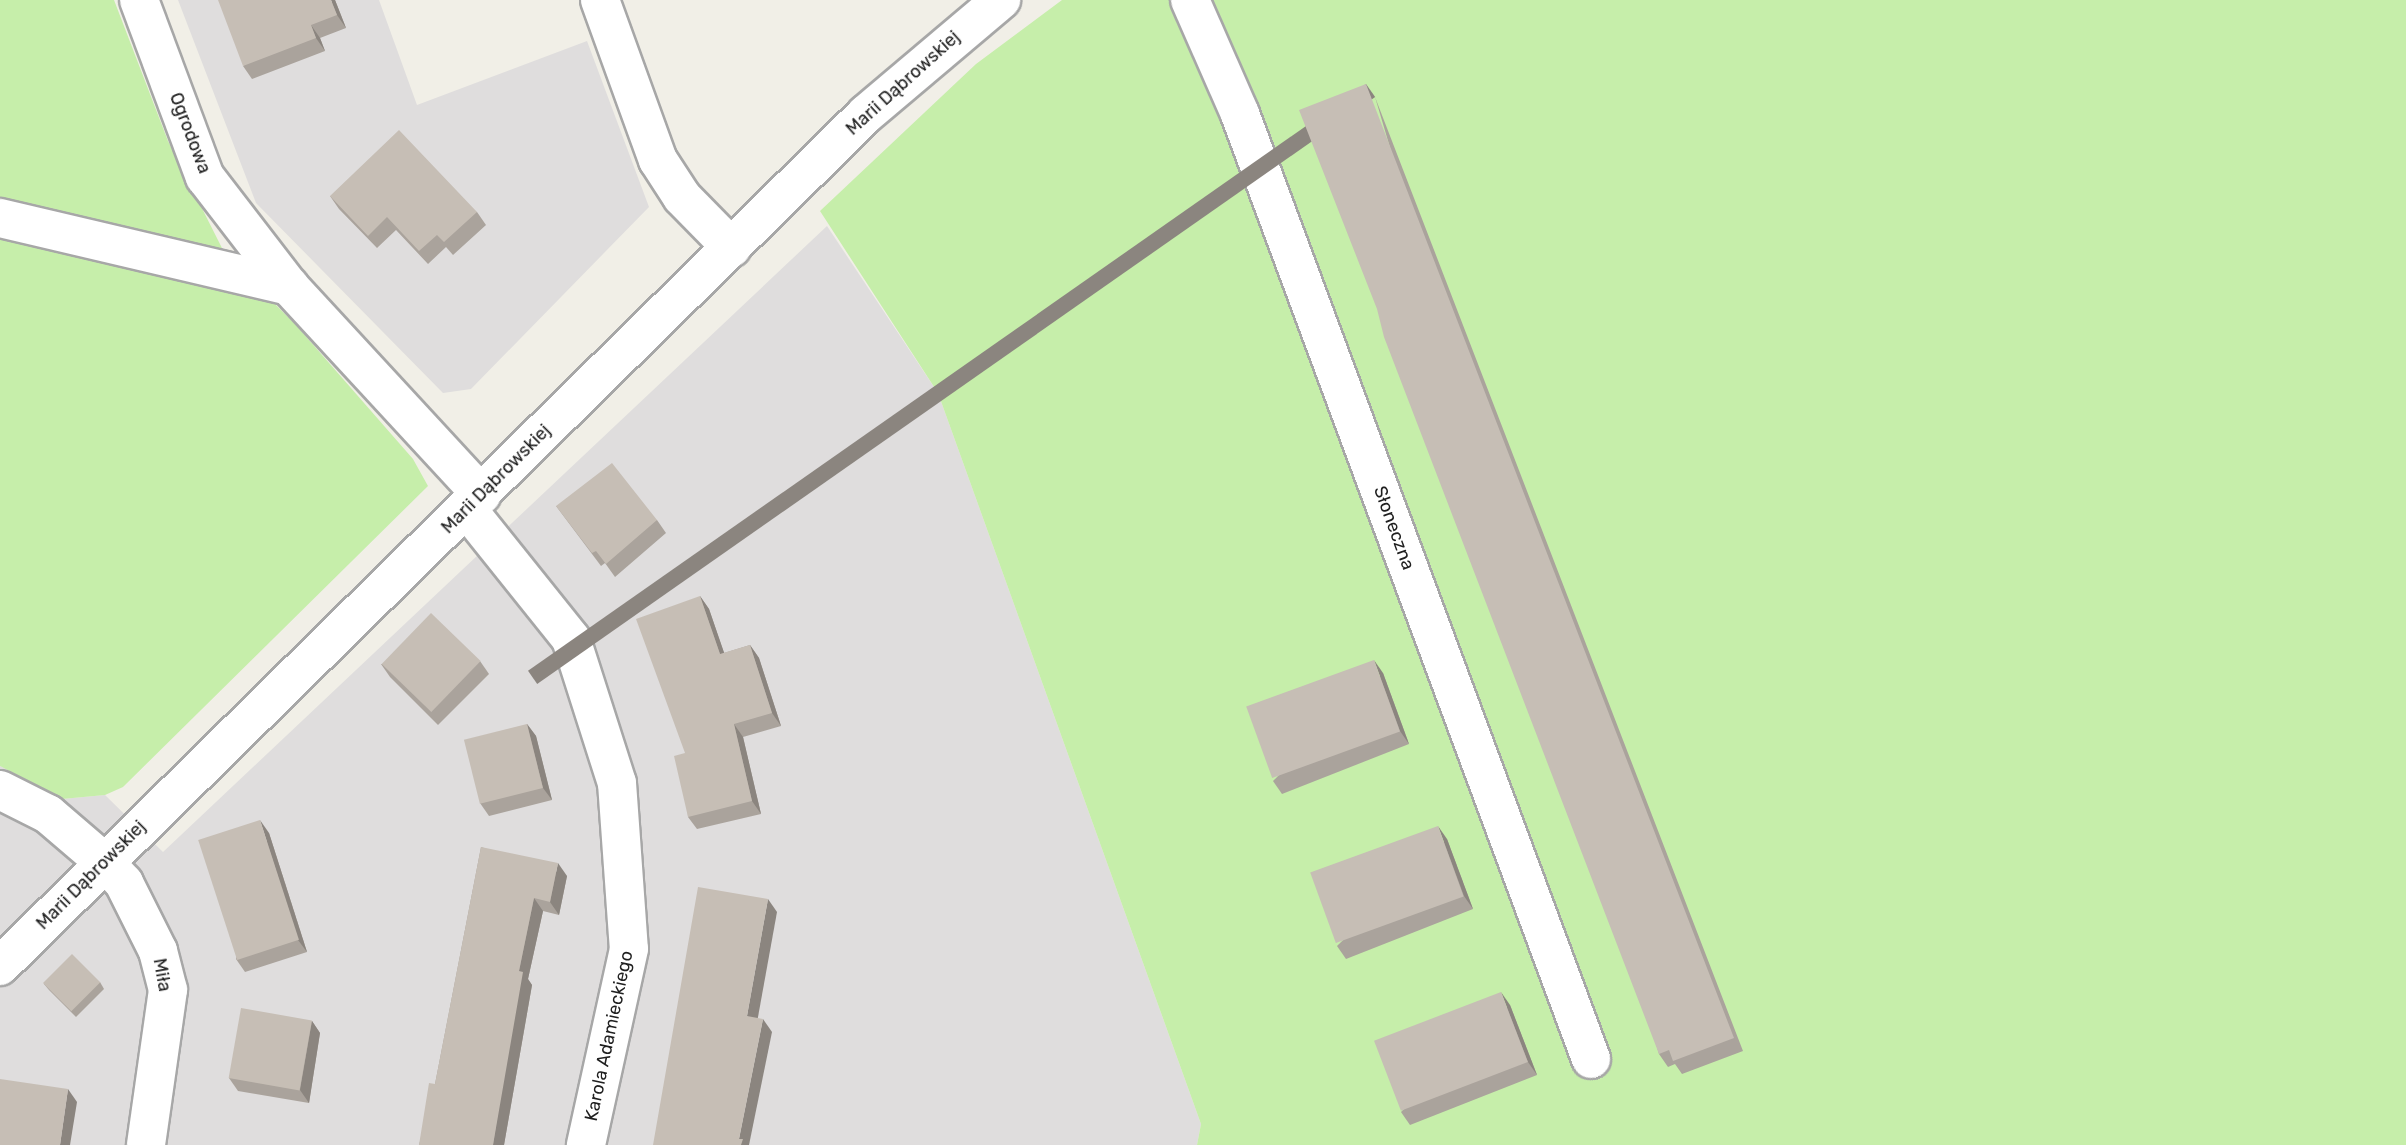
<!DOCTYPE html>
<meta charset="utf-8">
<style>
body{margin:0}
#map{position:relative;width:2406px;height:1145px;overflow:hidden;background:#f1efe7;font-family:Rubik,sans-serif}
div>[style]{position:absolute}
[style*='--x']{left:calc(var(--x)*1px);top:calc(var(--y)*1px);width:calc(var(--w)*1px);rotate:calc(var(--a)*1deg)}
.residential>*{inset:0;background:#dfdddd}
.grass>*{inset:0;background:#c6eeaa}
.roads{filter:drop-shadow(2px 0 #a7a7a7) drop-shadow(-2px 0 #a7a7a7) drop-shadow(0 2px #a7a7a7) drop-shadow(0 -2px #a7a7a7)}
.minor>*{height:38px;margin:-19px;padding:0 19px;transform-origin:19px;border-radius:19px;background:#fff}
.wall>*{inset:0;background:#aaa39c}
.shaded-wall>*{inset:0;background:#8b857f;transform-origin:0 0}
.building>*{inset:0;background:#c6beb5;transform-origin:0 0}
span{translate:-50% -50%;white-space:nowrap;text-align:center;line-height:1.15;-webkit-text-stroke:6px #fff;paint-order:stroke}
.street-label{font-size:18px;color:#202020}
</style>
<div id="map">
<div class="residential">
<i style="clip-path:polygon(178px 0,379px 0,417px 105px,587px 41px,649px 207px,471px 389px,443px 393px,256px 203px)"></i>
<i style="clip-path:polygon(827px 226px,938px 393px,1201px 1124px,1197px 1145px,0 1145px,0 766px,62px 799px,105px 795px,163px 852px)"></i>
</div>
<div class="grass">
<i style="clip-path:polygon(0 0,114px 0,168px 141px,225px 254px,295px 324px,413px 459px,428px 486px,123px 787px,105px 795px,62px 799px,0 766px)"></i>
<i style="clip-path:polygon(1062px 0,2406px 0,2406px 1145px,1197px 1145px,1201px 1124px,938px 393px,820px 211px,976px 64px)"></i>
</div>
<div class="roads">
<div class="minor">
<i style="--x:139;--y:0;--w:189;--a:69.6"></i>
<i style="--x:205;--y:177;--w:138;--a:52.4"></i>
<i style="--x:289;--y:286;--w:284;--a:47.3"></i>
<i style="--x:600;--y:0;--w:170;--a:70.1"></i>
<i style="--x:658;--y:160;--w:44;--a:57"></i>
<i style="--x:682;--y:197;--w:71;--a:45.6"></i>
<i style="--x:1190;--y:0;--w:124;--a:66.3"></i>
<i style="--x:1240;--y:114;--w:1008;--a:69.62"></i>
<i style="--x:0;--y:218;--w:297;--a:13.2"></i>
<i style="--x:467;--y:509;--w:166;--a:51.3"></i>
<i style="--x:571;--y:639;--w:151;--a:72.3"></i>
<i style="--x:617;--y:783;--w:166;--a:85.9"></i>
<i style="--x:629;--y:949;--w:201;--a:102.4"></i>
<i style="--x:0;--y:790;--w:54;--a:26.6"></i>
<i style="--x:48;--y:814;--w:74;--a:40.6"></i>
<i style="--x:104;--y:862;--w:29;--a:46"></i>
<i style="--x:124;--y:883;--w:76;--a:63.4"></i>
<i style="--x:158;--y:951;--w:40;--a:75.6"></i>
<i style="--x:168;--y:990;--w:157;--a:98.1"></i>
<i style="--x:0;--y:966;--w:1215;--a:-44.53"></i>
<i style="--x:866;--y:114;--w:177;--a:-40.2"></i>
</div>
</div>
<div class="wall">
<i style="clip-path:polygon(335px 0,346px 28px,320px 38px,325px 51px,252px 79px,243px 66px)"></i>
<i style="clip-path:polygon(1375px 97px,1743px 1051px,1682px 1074px,1675px 1064px,1668px 1067px,1659px 1054px)"></i>
<i style="clip-path:polygon(330px 196px,477px 212px,486px 225px,453px 255px,446px 247px,428px 264px,396px 230px,377px 248px,339px 209px)"></i>
<i style="clip-path:polygon(556px 506px,657px 520px,666px 533px,615px 577px,605px 563px,601px 566px)"></i>
<i style="clip-path:polygon(700px 596px,709px 609px,724px 653px,750px 645px,759px 658px,781px 726px,743px 737px,761px 814px,697px 829px,688px 817px,685px 753px)"></i>
<i style="clip-path:polygon(480px 661px,489px 674px,438px 725px,390px 677px,381px 664px)"></i>
<i style="clip-path:polygon(1383px 673px,1409px 744px,1282px 794px,1273px 781px)"></i>
<i style="clip-path:polygon(527px 724px,536px 736px,552px 800px,489px 816px,480px 803px)"></i>
<i style="clip-path:polygon(269px 833px,307px 952px,245px 972px,236px 959px)"></i>
<i style="clip-path:polygon(1447px 839px,1473px 909px,1346px 959px,1337px 946px)"></i>
<i style="clip-path:polygon(481px 847px,567px 876px,559px 915px,543px 911px,528px 979px,532px 985px,504px 1145px,419px 1145px,435px 1084px)"></i>
<i style="clip-path:polygon(100px 982px,104px 989px,76px 1017px,49px 990px,44px 984px)"></i>
<i style="clip-path:polygon(1510px 1005px,1537px 1075px,1410px 1125px,1401px 1112px)"></i>
<i style="clip-path:polygon(312px 1021px,320px 1033px,309px 1103px,238px 1091px,229px 1078px)"></i>
</div>
<div class="shaded-wall">
<i style="clip-path:polygon(331px 0,335px 0,346px 28px,337px 15px)"></i>
<i style="clip-path:polygon(311px 25px,320px 38px,325px 51px,316px 38px)"></i>
<i style="left:1366px;top:84px;width:16px;height:1023px;rotate:55deg"></i>
<i style="clip-path:polygon(700px 596px,709px 609px,729px 667px,720px 654px)"></i>
<i style="clip-path:polygon(750px 645px,759px 658px,781px 726px,772px 713px)"></i>
<i style="clip-path:polygon(1374px 660px,1383px 673px,1409px 744px,1400px 731px)"></i>
<i style="clip-path:polygon(527px 724px,536px 736px,552px 800px,543px 788px)"></i>
<i style="clip-path:polygon(734px 724px,743px 737px,761px 814px,752px 801px)"></i>
<i style="clip-path:polygon(260px 820px,269px 833px,307px 952px,298px 940px)"></i>
<i style="clip-path:polygon(1438px 826px,1447px 839px,1473px 909px,1464px 896px)"></i>
<i style="clip-path:polygon(558px 863px,567px 876px,559px 915px,550px 902px)"></i>
<i style="clip-path:polygon(534px 898px,543px 911px,528px 979px,532px 985px,504px 1145px,493px 1145px,519px 971px)"></i>
<i style="clip-path:polygon(768px 899px,777px 912px,756px 1028px,747px 1016px)"></i>
<i style="clip-path:polygon(1501px 992px,1510px 1005px,1537px 1075px,1528px 1062px)"></i>
<i style="clip-path:polygon(763px 1019px,772px 1032px,749px 1145px,741px 1145px,739px 1139px)"></i>
<i style="clip-path:polygon(312px 1021px,320px 1033px,309px 1103px,300px 1090px)"></i>
<i style="clip-path:polygon(68px 1089px,77px 1102px,70px 1145px,60px 1145px)"></i>
</div>
<div class="building">
<i style="clip-path:polygon(218px 0,331px 0,337px 15px,311px 25px,316px 38px,243px 66px)"></i>
<i style="clip-path:polygon(1366px 84px,1734px 1038px,1673px 1061px,1669px 1050px,1659px 1054px,1384px 337px,1377px 309px,1299px 110px)"></i>
<i style="clip-path:polygon(399px 130px,477px 212px,444px 242px,437px 235px,419px 251px,387px 217px,368px 236px,330px 196px)"></i>
<i style="clip-path:polygon(612px 463px,657px 520px,606px 564px,596px 551px,592px 553px,556px 506px)"></i>
<i style="clip-path:polygon(700px 596px,720px 654px,750px 645px,772px 713px,734px 724px,752px 801px,688px 817px,674px 756px,685px 753px,636px 619px)"></i>
<i style="left:431px;top:613px;width:69px;height:71px;rotate:44deg"></i>
<i style="left:1374px;top:660px;width:76px;height:136px;rotate:70deg"></i>
<i style="left:527px;top:724px;width:66px;height:65px;rotate:76deg"></i>
<i style="left:260px;top:820px;width:126px;height:65px;rotate:72deg"></i>
<i style="left:1438px;top:826px;width:75px;height:136px;rotate:70deg"></i>
<i style="clip-path:polygon(481px 847px,558px 863px,550px 902px,534px 898px,519px 971px,523px 972px,493px 1145px,419px 1145px,429px 1083px,435px 1084px)"></i>
<i style="clip-path:polygon(698px 887px,768px 899px,747px 1016px,763px 1019px,739px 1139px,743px 1139px,741px 1145px,653px 1145px)"></i>
<i style="left:72px;top:954px;width:40px;height:41px;rotate:45deg"></i>
<i style="left:1501px;top:992px;width:75px;height:136px;rotate:69deg"></i>
<i style="left:241px;top:1008px;width:72px;height:71px;rotate:10deg"></i>
<i style="clip-path:polygon(0 1079px,68px 1089px,60px 1145px,0 1145px)"></i>
</div>
<div class="street-label">
<span style="left:903px;top:83px;rotate:-42deg">Marii Dąbrowskiej</span>
<span style="left:190px;top:133px;rotate:69deg">Ogrodowa</span>
<span style="left:496px;top:479px;rotate:-45deg">Marii Dąbrowskiej</span>
<span style="left:1394px;top:528px;rotate:70deg">Słoneczna</span>
<span style="left:91px;top:875px;rotate:-45deg">Marii Dąbrowskiej</span>
<span style="left:162px;top:975px;rotate:80deg">Miła</span>
<span style="left:609px;top:1036px;rotate:-78deg">Karola Adamieckiego</span>
</div>
</div>
